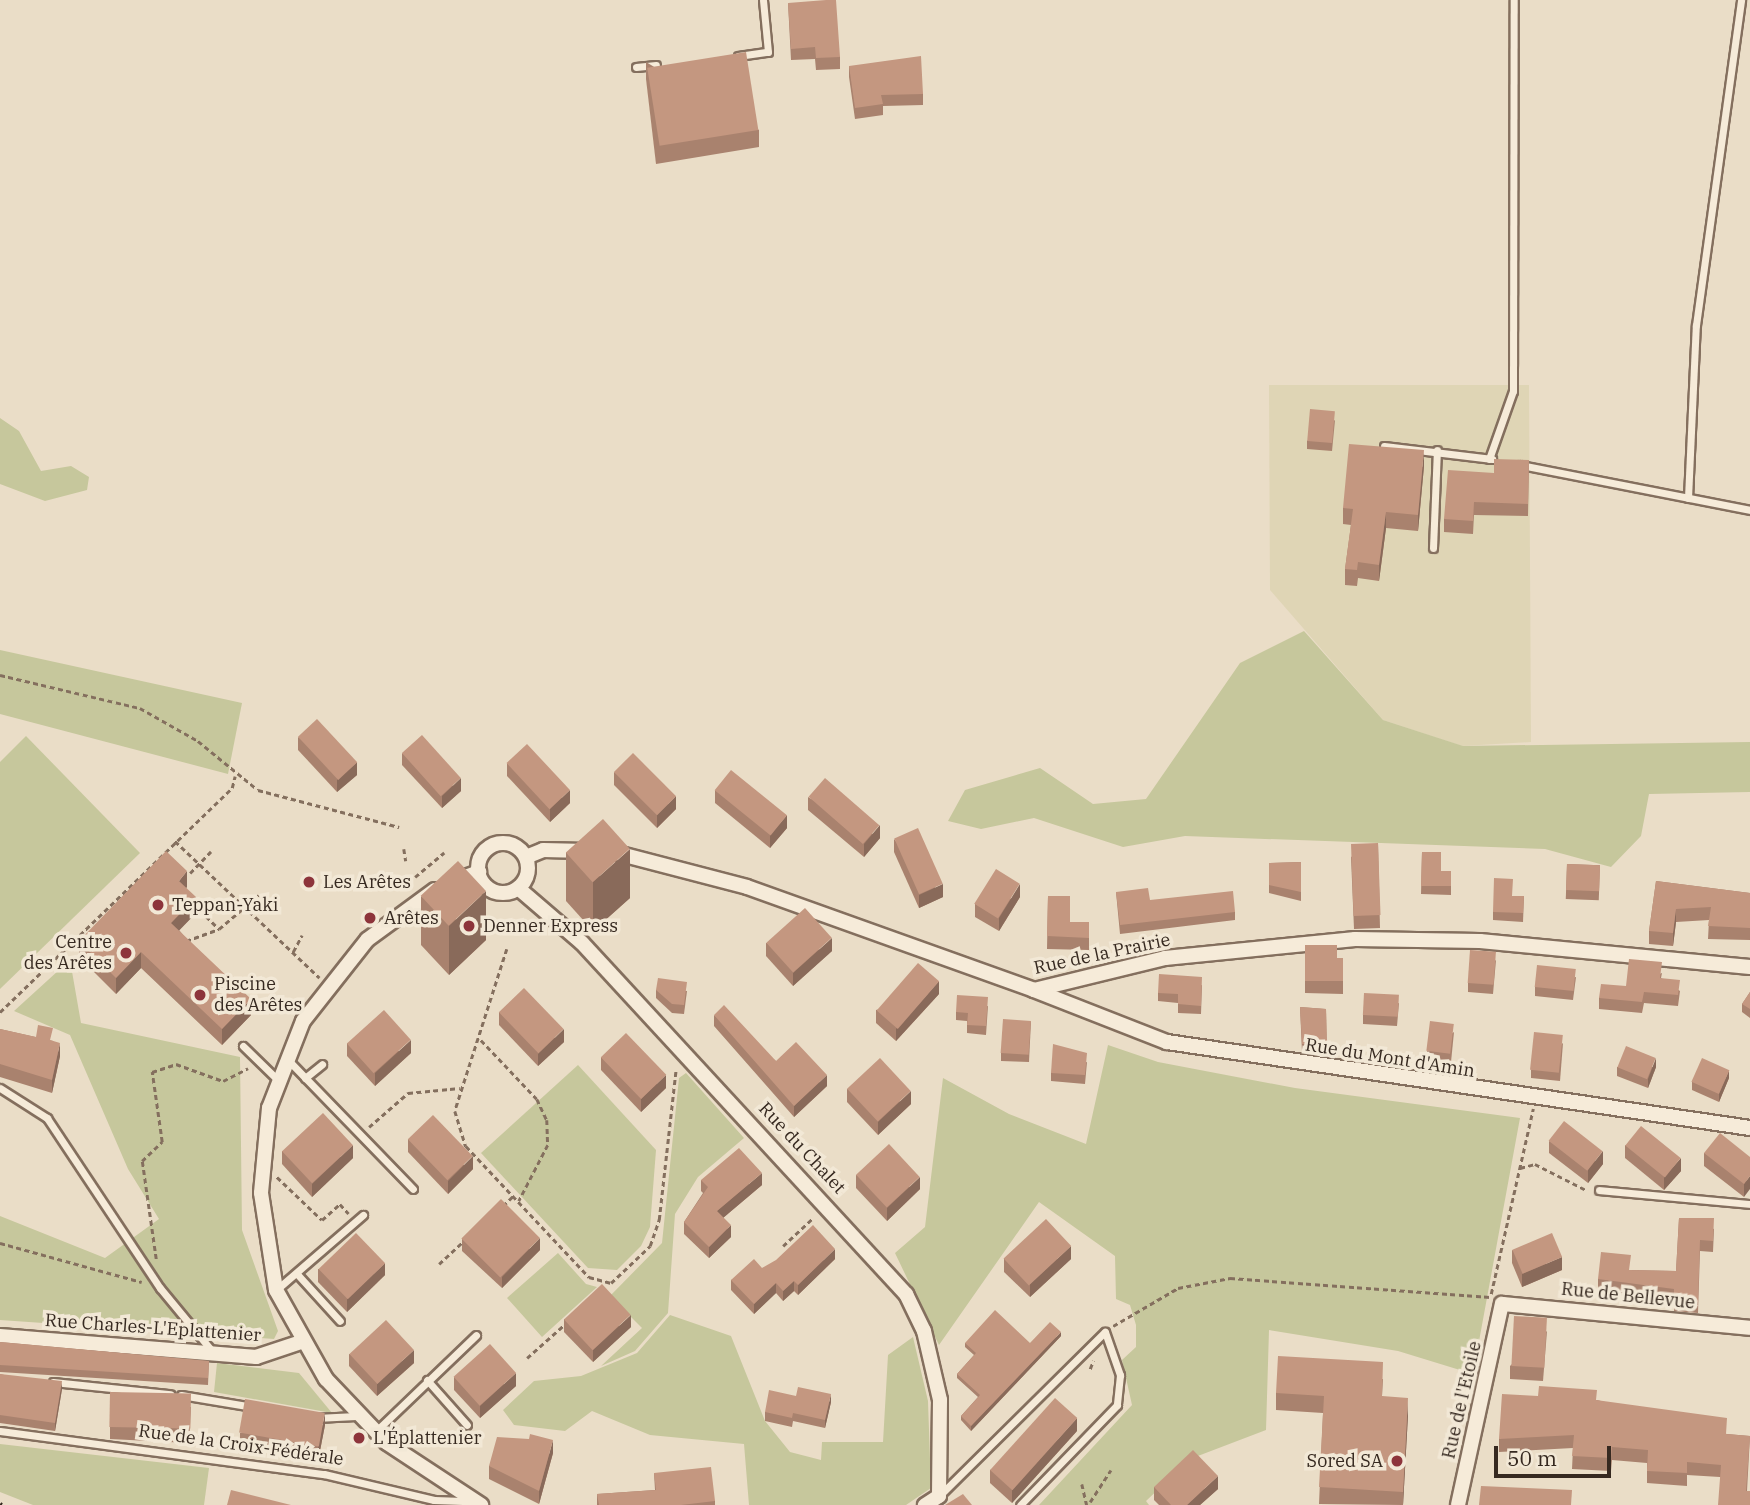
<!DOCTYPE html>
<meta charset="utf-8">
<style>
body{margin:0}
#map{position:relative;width:1750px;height:1505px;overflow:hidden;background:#eaddc7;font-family:"IBM Plex Serif",serif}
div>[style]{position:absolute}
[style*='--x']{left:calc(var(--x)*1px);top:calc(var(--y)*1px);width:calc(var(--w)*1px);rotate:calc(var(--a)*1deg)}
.farmland>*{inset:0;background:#dfd5b5}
.green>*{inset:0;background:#c6c79c}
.path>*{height:2.5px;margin-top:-1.25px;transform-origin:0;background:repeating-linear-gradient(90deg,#846f5e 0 5px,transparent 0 8.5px)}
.roads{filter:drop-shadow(2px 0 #846f5e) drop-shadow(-2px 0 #846f5e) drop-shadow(0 2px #846f5e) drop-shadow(0 -2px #846f5e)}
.service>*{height:7px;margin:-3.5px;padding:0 3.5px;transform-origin:3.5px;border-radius:3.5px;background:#f6ebd9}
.minor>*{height:14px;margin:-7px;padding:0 7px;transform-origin:7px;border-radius:7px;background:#f6ebd9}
.minor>.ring{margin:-7px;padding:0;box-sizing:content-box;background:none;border:14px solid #f6ebd9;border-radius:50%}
.rail>*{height:4.5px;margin-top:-2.25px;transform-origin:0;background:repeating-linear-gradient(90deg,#362920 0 12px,transparent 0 24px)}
.wall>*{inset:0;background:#a9826e;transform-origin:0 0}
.shaded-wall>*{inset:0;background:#896a5a}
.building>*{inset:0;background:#c49780;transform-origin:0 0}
.dots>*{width:19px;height:19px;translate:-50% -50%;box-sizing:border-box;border:4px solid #f2e8d6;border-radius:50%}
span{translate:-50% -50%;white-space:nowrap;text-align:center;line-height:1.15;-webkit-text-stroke:7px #f2e8d6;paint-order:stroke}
.poi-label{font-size:18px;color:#362920}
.left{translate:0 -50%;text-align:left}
.right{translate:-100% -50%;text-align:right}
.street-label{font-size:18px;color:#362920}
.scale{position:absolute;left:1494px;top:1446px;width:117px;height:32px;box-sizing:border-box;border:4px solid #362920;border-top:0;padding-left:9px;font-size:21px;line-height:24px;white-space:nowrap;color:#362920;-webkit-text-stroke:5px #f2e8d6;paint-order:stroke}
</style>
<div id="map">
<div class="farmland">
<i style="clip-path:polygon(1269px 385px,1529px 385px,1531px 742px,1462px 746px,1383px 720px,1270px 590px)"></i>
</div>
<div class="green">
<i style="clip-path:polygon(0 418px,19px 431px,41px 471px,71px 466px,89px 477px,87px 490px,45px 501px,0 484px)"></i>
<i style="clip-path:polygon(1304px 631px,1383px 720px,1463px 746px,1750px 742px,1750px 792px,1649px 794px,1641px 836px,1611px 867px,1545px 849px,1185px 836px,1123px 847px,1034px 818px,981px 829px,948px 821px,965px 790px,1040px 768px,1093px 804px,1146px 799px,1240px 663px)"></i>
<i style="clip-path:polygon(0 650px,242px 703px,228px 774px,0 714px)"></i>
<i style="clip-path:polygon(26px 736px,140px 853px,0 989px,0 762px)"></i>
<i style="clip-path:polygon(70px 960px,81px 1023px,240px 1057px,242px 1230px,278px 1331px,274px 1339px,0 1320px,0 1216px,105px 1258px,159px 1219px,128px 1169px,70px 1035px,14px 1011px)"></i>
<i style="clip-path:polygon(1108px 1045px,1158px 1062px,1295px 1088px,1520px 1118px,1473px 1374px,1398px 1351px,1269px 1330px,1266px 1430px,1190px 1459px,1146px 1501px,1149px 1505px,1039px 1505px,1132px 1405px,1122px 1360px,1136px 1347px,1136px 1325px,1130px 1305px,1116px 1299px,1115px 1256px,1039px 1202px,939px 1345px,895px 1253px,925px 1227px,943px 1078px,1009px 1114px,1086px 1144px)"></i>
<i style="clip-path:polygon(578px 1065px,656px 1150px,650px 1227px,641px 1246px,617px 1270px,588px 1268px,481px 1153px)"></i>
<i style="clip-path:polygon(686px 1073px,744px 1138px,698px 1177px,675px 1214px,668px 1313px,635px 1351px,601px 1366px,642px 1328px,610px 1296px,662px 1243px,679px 1078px)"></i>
<i style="clip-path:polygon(558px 1253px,586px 1284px,597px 1287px,542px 1337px,507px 1298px)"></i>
<i style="clip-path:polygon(670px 1315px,731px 1336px,765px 1421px,790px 1452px,821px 1460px,822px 1442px,883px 1442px,888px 1355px,913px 1337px,928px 1401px,931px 1488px,906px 1505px,749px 1505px,744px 1444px,650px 1435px,592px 1411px,565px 1431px,514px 1425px,503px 1410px,534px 1381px,581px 1376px,637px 1353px)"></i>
<i style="clip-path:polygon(217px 1363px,299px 1373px,332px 1413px,214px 1392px)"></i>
<i style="clip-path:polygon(0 1444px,209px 1468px,204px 1505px,33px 1505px,0 1492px)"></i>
</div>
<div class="path">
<i style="--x:0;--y:675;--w:144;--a:13.3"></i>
<i style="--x:140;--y:708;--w:67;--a:29.6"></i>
<i style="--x:198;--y:741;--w:77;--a:39.2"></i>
<i style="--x:258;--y:790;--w:146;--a:14.7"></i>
<i style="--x:175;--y:841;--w:199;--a:43.4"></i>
<i style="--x:404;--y:849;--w:12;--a:81"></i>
<i style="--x:190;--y:873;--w:30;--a:-46"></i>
<i style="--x:415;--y:877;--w:38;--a:-40"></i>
<i style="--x:194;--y:904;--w:35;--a:45"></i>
<i style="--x:219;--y:929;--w:52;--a:-40.4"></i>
<i style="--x:186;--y:941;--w:35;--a:-20"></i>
<i style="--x:507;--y:949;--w:170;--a:107.8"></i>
<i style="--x:455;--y:1111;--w:37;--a:73"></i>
<i style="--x:466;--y:1146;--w:180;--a:46.8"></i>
<i style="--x:589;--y:1277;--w:23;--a:15"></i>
<i style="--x:611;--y:1283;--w:54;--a:-43.5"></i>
<i style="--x:650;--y:1246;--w:28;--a:-71"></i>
<i style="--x:659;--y:1220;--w:153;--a:-83.6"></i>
<i style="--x:293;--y:952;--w:19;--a:-62"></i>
<i style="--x:0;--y:1012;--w:322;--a:-44"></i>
<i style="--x:232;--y:788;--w:12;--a:-76"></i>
<i style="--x:481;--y:1040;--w:81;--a:46.5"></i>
<i style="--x:537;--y:1099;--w:23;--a:65"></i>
<i style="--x:547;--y:1120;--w:25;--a:88"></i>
<i style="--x:548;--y:1145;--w:63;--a:117.4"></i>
<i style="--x:369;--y:1127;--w:52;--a:-41.1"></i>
<i style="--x:408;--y:1093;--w:52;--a:-5.5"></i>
<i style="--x:1520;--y:1168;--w:16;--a:-15"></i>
<i style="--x:1535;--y:1164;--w:59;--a:27"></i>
<i style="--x:277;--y:1177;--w:62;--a:43.7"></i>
<i style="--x:322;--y:1220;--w:24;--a:-42"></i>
<i style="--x:340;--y:1204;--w:13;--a:48"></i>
<i style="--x:503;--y:1206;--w:14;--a:-45"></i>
<i style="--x:0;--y:1243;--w:147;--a:15.4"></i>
<i style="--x:783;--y:1246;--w:42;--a:-43.1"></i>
<i style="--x:156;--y:1259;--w:99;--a:-98.1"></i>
<i style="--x:142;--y:1161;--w:28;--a:-44"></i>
<i style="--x:162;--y:1142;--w:71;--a:-98.1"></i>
<i style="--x:152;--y:1072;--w:25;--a:-18"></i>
<i style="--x:176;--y:1064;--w:50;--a:19.9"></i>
<i style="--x:223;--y:1081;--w:28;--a:-27"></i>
<i style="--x:439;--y:1264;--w:34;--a:-43"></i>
<i style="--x:1491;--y:1294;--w:190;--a:-77.2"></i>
<i style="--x:1113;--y:1326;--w:75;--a:-30.3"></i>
<i style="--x:1178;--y:1288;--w:53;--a:-10.9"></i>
<i style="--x:1230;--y:1278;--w:261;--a:4.2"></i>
<i style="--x:527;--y:1358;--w:50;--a:-41.7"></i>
<i style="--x:1090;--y:1369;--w:9;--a:-69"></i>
<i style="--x:1082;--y:1484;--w:22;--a:77"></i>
<i style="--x:1090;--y:1502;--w:38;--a:-57"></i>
</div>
<div class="roads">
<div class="service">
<i style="--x:738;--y:56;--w:30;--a:-8"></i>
<i style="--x:768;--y:52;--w:52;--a:-95.5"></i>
<i style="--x:636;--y:67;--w:20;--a:-6"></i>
<i style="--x:1384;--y:446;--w:109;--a:6.9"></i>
<i style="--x:1489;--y:459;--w:72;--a:-70.6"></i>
<i style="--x:1513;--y:391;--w:391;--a:-89.9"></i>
<i style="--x:1521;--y:465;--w:233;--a:11.1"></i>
<i style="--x:1688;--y:498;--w:173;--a:-87.4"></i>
<i style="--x:1696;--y:325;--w:328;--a:-82.1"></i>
<i style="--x:1433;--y:548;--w:98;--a:-87.7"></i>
<i style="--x:243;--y:1046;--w:49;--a:44.2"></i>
<i style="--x:289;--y:1061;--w:178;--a:45.9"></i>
<i style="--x:305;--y:1078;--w:22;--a:-39"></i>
<i style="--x:0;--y:1088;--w:56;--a:32.6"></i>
<i style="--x:47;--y:1118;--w:204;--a:56.4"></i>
<i style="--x:160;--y:1288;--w:82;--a:50.5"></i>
<i style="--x:1599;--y:1190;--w:152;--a:5.3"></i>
<i style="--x:298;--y:1275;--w:62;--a:47.6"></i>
<i style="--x:276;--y:1290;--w:115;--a:-40.8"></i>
<i style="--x:427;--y:1380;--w:60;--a:48.4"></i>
<i style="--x:53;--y:1382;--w:118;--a:5.9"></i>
<i style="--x:181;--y:1395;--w:73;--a:9.5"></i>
<i style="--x:316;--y:1418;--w:40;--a:-2.9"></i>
<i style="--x:0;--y:1431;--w:327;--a:7.6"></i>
<i style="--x:324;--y:1474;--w:113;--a:13.3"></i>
<i style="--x:434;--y:1500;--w:36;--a:2"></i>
<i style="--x:375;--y:1432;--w:140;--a:-43.8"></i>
<i style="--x:940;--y:1495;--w:232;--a:-44.7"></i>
<i style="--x:1105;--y:1332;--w:46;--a:70.8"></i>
<i style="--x:1120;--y:1375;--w:30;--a:96"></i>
<i style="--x:1117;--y:1405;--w:139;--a:134.1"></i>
</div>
<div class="minor">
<i class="ring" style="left:478px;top:843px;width:36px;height:36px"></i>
<i style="--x:613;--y:852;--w:138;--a:14.6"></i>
<i style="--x:747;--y:887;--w:305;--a:19.7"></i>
<i style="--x:1034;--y:990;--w:135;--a:-13.7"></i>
<i style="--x:1165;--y:958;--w:191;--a:-5.7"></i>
<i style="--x:1355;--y:939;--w:125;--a:0.9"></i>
<i style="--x:1480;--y:941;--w:271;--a:5.5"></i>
<i style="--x:526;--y:857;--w:18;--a:-22"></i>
<i style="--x:543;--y:850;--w:43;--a:1.3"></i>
<i style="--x:454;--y:881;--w:27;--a:-20"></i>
<i style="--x:518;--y:888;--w:84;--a:40.7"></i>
<i style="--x:582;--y:943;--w:478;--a:47.3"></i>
<i style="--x:906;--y:1294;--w:41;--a:64.1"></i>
<i style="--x:924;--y:1331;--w:71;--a:76.9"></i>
<i style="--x:940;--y:1400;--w:96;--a:90.6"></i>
<i style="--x:939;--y:1496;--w:17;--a:147"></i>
<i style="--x:435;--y:890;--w:84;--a:143.7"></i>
<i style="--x:367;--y:940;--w:103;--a:128.3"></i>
<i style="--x:303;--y:1021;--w:93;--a:111.3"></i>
<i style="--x:269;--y:1108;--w:85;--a:95.4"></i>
<i style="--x:261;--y:1193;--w:98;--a:81.2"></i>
<i style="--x:276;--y:1290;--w:102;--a:60.7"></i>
<i style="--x:326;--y:1379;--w:88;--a:46.4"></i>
<i style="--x:387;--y:1443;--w:113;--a:33.4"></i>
<i style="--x:1034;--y:990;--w:143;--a:21.4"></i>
<i style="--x:1167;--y:1042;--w:589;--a:8.39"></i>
<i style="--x:0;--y:1336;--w:257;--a:4.7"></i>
<i style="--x:256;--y:1357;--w:47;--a:-18.4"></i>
<i style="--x:1458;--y:1505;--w:206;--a:-77.7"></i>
<i style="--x:1502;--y:1304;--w:249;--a:5.5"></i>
</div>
</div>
<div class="rail">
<i style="--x:0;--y:1504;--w:2;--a:27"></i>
</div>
<div class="wall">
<i style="clip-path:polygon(788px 3px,840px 57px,840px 69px,816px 70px,815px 59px,791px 60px)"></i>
<i style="clip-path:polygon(646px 62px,759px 130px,759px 147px,656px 164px,646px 79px)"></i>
<i style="clip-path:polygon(849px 66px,923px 94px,923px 105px,883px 106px,883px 115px,855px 119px,849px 77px)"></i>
<i style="clip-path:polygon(1335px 420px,1332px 451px,1307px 449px,1307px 441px)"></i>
<i style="clip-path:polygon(1529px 460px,1528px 516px,1474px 515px,1473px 534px,1444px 532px,1444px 519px,1494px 473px)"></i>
<i style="clip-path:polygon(1424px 466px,1418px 531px,1386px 528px,1379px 581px,1358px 578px,1357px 586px,1345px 585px,1345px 569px,1351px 525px,1343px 524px,1343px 508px)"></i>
<i style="clip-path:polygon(298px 737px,357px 775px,337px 792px,298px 750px)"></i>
<i style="clip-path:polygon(402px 753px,461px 791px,442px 808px,402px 765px)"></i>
<i style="clip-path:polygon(507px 763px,570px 803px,550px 822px,507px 776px)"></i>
<i style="clip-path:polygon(614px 772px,676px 809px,657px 828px,614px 785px)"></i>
<i style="clip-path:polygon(715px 790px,787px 828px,770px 848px,715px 803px)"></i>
<i style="clip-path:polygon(808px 797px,880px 838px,864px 857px,808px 810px)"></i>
<i style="clip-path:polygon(894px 839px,943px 897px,919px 908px,894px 852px)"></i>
<i style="clip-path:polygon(1378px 843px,1380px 928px,1354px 929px,1351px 857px)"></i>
<i style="clip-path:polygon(566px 852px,630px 898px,593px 931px,566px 901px)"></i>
<i style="clip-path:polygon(1422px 852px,1441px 871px,1451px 871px,1451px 895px,1421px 894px)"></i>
<i style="clip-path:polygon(1301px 862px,1301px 901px,1269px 893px,1269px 863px)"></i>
<i style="left:1567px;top:864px;width:33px;height:35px;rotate:2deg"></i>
<i style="clip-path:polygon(1656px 881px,1750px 893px,1750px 940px,1708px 939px,1709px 920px,1676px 922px,1673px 946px,1649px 944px,1649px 931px)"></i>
<i style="clip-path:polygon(187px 887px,186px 888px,196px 913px,179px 930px,251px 1015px,222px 1045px,141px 968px,116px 994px,79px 957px,79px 941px)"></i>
<i style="clip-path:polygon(1116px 892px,1150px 900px,1235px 912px,1235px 920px,1120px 934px)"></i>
<i style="clip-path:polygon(421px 896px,486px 940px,449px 975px,421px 945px)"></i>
<i style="clip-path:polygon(1048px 896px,1070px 922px,1089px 922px,1089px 950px,1047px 949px)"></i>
<i style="clip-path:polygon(1512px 896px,1524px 896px,1523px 922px,1493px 920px,1493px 912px)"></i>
<i style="clip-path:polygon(1020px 897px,999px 931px,975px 917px,975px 904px)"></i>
<i style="clip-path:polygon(766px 943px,832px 951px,793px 986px,766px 956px)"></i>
<i style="clip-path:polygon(1305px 945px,1337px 958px,1343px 958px,1343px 994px,1305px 993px)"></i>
<i style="clip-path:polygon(1496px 960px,1493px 994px,1468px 992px,1468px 983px)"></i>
<i style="clip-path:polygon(1662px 973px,1661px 978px,1680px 991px,1678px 1006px,1644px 1003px,1642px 1013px,1599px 1009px,1599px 998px,1626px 986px)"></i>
<i style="clip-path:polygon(1576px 977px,1573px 1000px,1535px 996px,1535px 987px)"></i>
<i style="clip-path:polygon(1202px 985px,1201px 1014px,1178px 1013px,1178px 1003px,1158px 1001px,1158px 993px)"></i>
<i style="clip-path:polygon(656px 990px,687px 991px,684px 1014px,672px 1013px,656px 998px)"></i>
<i style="clip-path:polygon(1750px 992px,1750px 1018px,1742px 1012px,1742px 1004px)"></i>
<i style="clip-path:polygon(939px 994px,896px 1041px,876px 1023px,876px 1010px)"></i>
<i style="clip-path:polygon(1399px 1003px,1397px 1026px,1363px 1024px,1363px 1015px)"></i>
<i style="clip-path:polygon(988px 1006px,986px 1035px,967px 1033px,967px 1021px,956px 1020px,956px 1012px)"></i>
<i style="clip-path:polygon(1300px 1007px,1326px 1009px,1327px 1056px,1302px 1052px)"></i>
<i style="clip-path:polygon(499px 1012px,564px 1042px,538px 1066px,499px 1025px)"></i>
<i style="clip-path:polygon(714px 1015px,776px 1061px,827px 1086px,794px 1117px,714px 1026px)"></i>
<i style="clip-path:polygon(1031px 1021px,1029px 1062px,1001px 1061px,1001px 1053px)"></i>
<i style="clip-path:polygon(0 1029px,53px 1041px,60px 1056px,52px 1093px,0 1077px)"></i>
<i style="clip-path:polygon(1454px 1032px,1451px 1062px,1427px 1059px,1427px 1051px)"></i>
<i style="clip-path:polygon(347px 1043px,411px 1053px,375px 1086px,347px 1056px)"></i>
<i style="clip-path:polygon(1563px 1043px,1560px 1081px,1531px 1078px,1531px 1070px)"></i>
<i style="clip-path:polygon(601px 1057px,666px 1088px,641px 1112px,601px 1070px)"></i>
<i style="clip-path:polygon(1087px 1062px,1085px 1084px,1051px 1081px,1051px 1073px)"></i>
<i style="clip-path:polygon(1617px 1067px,1656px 1067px,1648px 1088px,1617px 1076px)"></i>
<i style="clip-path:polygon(1729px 1078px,1719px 1102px,1692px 1090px,1692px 1082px)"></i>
<i style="clip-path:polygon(847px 1089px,911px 1104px,878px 1135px,847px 1102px)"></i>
<i style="clip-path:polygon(408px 1139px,473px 1169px,448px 1194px,408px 1152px)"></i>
<i style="clip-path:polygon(1549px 1141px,1603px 1164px,1588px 1183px,1549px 1153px)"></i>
<i style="clip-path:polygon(1625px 1145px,1681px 1171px,1664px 1190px,1625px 1158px)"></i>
<i style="clip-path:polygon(282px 1151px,353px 1158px,312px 1197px,282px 1164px)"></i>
<i style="clip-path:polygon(1704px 1153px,1750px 1157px,1744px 1197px,1704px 1166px)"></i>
<i style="clip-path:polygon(856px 1175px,920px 1189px,887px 1221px,856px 1188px)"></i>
<i style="clip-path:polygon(701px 1180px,762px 1185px,723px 1218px,731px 1237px,709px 1258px,684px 1234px,684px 1222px,703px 1193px,701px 1191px)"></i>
<i style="clip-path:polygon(1679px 1218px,1714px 1229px,1713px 1252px,1700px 1251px,1698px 1313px,1674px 1311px,1674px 1300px,1598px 1290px,1598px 1279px,1631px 1270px,1676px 1271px)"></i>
<i style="clip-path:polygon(462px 1239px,540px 1250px,502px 1288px,462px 1251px)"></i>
<i style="clip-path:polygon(1512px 1250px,1562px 1270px,1522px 1287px,1512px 1263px)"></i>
<i style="clip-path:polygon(835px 1259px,798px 1295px,794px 1291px,783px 1301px,776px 1293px,754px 1314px,731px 1290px,731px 1280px,762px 1268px)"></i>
<i style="clip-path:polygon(1004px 1259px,1071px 1259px,1030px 1297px,1004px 1272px)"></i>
<i style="clip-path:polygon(318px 1269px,385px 1275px,347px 1312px,318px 1282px)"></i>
<i style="clip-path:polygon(564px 1319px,631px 1327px,593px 1362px,564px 1332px)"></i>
<i style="clip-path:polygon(1547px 1331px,1543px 1381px,1510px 1379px,1510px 1366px)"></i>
<i style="clip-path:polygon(1061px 1336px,971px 1431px,961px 1420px,961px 1416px,978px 1397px,957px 1378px,957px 1374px,974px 1355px,965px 1347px,965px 1343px,1030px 1343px)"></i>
<i style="clip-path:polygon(0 1342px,209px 1361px,208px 1385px,0 1372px)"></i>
<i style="clip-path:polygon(349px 1354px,414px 1363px,377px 1396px,349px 1366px)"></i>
<i style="clip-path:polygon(0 1374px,62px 1389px,55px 1431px,0 1423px)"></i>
<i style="clip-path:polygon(454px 1377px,516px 1386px,480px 1418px,454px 1390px)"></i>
<i style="clip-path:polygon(1383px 1379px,1382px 1396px,1408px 1415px,1403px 1505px,1319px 1504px,1323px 1413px,1276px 1410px,1276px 1393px)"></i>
<i style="clip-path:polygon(110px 1392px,191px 1407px,189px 1443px,110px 1439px)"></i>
<i style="clip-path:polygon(1597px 1400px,1727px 1434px,1750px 1436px,1747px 1491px,1750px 1505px,1720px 1477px,1687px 1475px,1687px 1486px,1647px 1483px,1647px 1463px,1612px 1460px,1611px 1471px,1572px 1469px,1573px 1448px,1499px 1452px,1499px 1439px)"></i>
<i style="clip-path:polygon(831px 1402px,825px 1428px,793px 1421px,792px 1427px,765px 1421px,765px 1412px)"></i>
<i style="clip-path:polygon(325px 1425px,318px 1461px,240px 1446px,240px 1433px)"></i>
<i style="clip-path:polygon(1077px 1431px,1012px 1503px,990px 1483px,990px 1470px)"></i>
<i style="clip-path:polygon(553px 1453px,539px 1504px,489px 1479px,489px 1466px)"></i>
<i style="clip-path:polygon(654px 1473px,715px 1501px,715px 1505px,597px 1505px,597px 1494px,655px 1490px)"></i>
<i style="clip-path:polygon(1154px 1487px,1218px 1489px,1200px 1505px,1159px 1505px,1154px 1500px)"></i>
</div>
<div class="shaded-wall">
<i style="clip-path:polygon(1424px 450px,1424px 466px,1418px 531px,1418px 515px)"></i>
<i style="clip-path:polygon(1386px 512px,1386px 528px,1379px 581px,1379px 565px)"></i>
<i style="clip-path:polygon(357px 762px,357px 775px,337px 792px,337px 780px)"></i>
<i style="clip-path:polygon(461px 778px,461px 791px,442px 808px,442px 796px)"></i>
<i style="clip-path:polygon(570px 790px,570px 803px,550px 822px,550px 809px)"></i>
<i style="clip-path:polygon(676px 796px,676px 809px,657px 828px,657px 815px)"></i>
<i style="clip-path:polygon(787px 815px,787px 828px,770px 848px,770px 835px)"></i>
<i style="clip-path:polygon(880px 825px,880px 838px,864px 857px,864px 844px)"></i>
<i style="clip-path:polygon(630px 849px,630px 898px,593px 931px,593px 882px)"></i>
<i style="clip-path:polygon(187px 871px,187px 887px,179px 897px,179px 881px)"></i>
<i style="clip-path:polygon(943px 884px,943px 897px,919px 908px,919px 895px)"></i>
<i style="clip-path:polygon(1020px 884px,1020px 897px,999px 931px,999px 918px)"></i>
<i style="clip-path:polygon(486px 891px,486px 940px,449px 975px,449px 926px)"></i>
<i style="clip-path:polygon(196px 897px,196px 913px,171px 939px,171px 923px)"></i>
<i style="clip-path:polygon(1676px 909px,1676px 922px,1673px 946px,1673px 933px)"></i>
<i style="clip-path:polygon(832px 938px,832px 951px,793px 986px,793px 973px)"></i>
<i style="clip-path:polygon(141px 952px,141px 968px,116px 994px,116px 978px)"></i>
<i style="clip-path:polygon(939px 981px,939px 994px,896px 1041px,896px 1029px)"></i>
<i style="clip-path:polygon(251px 999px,251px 1015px,222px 1045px,222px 1029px)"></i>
<i style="clip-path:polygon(564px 1029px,564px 1042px,538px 1066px,538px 1054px)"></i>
<i style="clip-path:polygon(411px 1040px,411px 1053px,375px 1086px,375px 1073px)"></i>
<i style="clip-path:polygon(60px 1043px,60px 1056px,52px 1093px,52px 1080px)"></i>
<i style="clip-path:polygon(1656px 1058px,1656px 1067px,1648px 1088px,1648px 1079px)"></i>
<i style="clip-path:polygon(1729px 1070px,1729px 1078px,1719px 1102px,1719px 1094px)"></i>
<i style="clip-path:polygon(666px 1075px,666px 1088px,641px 1112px,641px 1099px)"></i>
<i style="clip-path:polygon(827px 1075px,827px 1086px,794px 1117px,794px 1106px)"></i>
<i style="clip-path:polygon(911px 1091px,911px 1104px,878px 1135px,878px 1122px)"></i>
<i style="clip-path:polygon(353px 1145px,353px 1158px,312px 1197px,312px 1184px)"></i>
<i style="clip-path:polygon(1603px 1151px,1603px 1164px,1588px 1183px,1588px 1170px)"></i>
<i style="clip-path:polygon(473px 1156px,473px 1169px,448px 1194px,448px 1181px)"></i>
<i style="clip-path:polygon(1681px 1158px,1681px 1171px,1664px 1190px,1664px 1177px)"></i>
<i style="clip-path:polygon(762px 1173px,762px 1185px,717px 1223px,717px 1211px)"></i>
<i style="clip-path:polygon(1750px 1176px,1750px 1189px,1744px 1197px,1744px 1184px)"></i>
<i style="clip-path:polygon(920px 1177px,920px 1189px,887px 1221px,887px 1208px)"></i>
<i style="clip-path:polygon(731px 1225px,731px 1237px,709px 1258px,709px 1247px)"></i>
<i style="clip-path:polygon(540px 1238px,540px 1250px,502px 1288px,502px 1277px)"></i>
<i style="clip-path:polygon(1071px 1246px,1071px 1259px,1030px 1297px,1030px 1284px)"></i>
<i style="clip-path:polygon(835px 1249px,835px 1259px,798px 1295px,798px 1285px)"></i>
<i style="clip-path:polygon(1562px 1257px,1562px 1270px,1522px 1287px,1522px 1274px)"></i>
<i style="clip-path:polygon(385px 1263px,385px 1275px,347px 1312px,347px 1299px)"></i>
<i style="clip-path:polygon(794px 1281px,794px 1291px,783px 1301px,783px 1291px)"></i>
<i style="clip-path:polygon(776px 1283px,776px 1293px,754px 1314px,754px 1304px)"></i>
<i style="clip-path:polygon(631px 1315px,631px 1327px,593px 1362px,593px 1350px)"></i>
<i style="clip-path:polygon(1061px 1332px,1061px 1336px,971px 1431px,971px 1426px)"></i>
<i style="clip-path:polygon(414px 1350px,414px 1363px,377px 1396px,377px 1384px)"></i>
<i style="clip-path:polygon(516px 1373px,516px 1386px,480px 1418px,480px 1406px)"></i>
<i style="clip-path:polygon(62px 1381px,62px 1389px,55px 1431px,55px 1423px)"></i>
<i style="clip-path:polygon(831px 1394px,831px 1402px,825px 1428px,825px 1420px)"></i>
<i style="clip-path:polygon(1408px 1398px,1408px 1415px,1403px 1505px,1403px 1492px)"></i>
<i style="clip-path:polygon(325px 1413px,325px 1425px,318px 1461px,318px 1448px)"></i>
<i style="clip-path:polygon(1077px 1418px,1077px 1431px,1012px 1503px,1012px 1490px)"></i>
<i style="clip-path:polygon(553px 1440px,553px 1453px,539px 1504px,539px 1491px)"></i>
<i style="clip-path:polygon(1218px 1476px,1218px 1489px,1200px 1505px,1187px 1505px)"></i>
</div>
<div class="building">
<i style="clip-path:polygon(826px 0,836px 0,840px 57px,816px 58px,815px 47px,791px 49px,788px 3px)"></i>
<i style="left:746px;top:52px;width:79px;height:100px;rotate:81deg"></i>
<i style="clip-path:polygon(921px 56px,923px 94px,881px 95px,883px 104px,855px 108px,849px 66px)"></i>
<i style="left:1310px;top:409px;width:25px;height:32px;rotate:5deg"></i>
<i style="clip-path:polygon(1349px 444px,1424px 450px,1418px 515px,1386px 512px,1379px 565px,1358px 562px,1357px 570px,1345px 569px,1353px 509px,1343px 508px)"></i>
<i style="clip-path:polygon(1494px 459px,1529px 460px,1528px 504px,1474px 502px,1473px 521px,1444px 519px,1448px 470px,1494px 473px)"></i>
<i style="left:317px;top:719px;width:59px;height:26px;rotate:47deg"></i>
<i style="left:422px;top:735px;width:58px;height:27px;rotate:48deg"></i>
<i style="left:527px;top:744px;width:63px;height:28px;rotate:47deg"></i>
<i style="left:633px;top:753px;width:61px;height:27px;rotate:45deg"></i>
<i style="left:731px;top:770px;width:72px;height:26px;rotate:39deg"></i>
<i style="left:825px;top:778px;width:72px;height:25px;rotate:41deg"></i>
<i style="left:603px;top:819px;width:40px;height:50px;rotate:48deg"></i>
<i style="left:918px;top:828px;width:61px;height:26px;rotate:66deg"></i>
<i style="left:1378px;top:843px;width:72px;height:27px;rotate:88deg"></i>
<i style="clip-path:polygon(166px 851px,187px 871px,179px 881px,196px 897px,171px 923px,251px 999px,222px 1029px,141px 952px,116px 978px,79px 941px)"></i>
<i style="clip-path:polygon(1422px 852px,1441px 852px,1441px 871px,1451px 871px,1451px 886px,1421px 886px)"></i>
<i style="left:458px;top:861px;width:41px;height:51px;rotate:47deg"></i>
<i style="clip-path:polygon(1301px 862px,1301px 892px,1269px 885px,1269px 863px)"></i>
<i style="left:1567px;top:864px;width:33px;height:26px;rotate:2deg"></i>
<i style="left:996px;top:869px;width:28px;height:41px;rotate:32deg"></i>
<i style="clip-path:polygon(1494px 878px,1513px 879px,1512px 896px,1524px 896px,1523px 913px,1493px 912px)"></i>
<i style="clip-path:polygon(1656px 881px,1750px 893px,1750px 928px,1708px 926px,1711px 907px,1676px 909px,1673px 933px,1649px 931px)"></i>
<i style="clip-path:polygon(1148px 888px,1150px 900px,1233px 891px,1235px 912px,1120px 925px,1116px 892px)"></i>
<i style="clip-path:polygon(1048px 896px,1070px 896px,1070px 922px,1089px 922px,1089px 938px,1047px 936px)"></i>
<i style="left:805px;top:908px;width:40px;height:52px;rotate:48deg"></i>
<i style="clip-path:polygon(1305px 945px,1337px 945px,1337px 958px,1343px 958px,1343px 981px,1305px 981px)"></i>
<i style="left:1470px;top:950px;width:26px;height:33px;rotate:4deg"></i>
<i style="clip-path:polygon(1629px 959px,1662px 962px,1660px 978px,1680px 980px,1678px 995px,1644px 992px,1642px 1002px,1599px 998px,1601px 984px,1626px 986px)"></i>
<i style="left:918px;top:963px;width:28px;height:63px;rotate:41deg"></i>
<i style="left:1537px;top:965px;width:39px;height:22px;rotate:6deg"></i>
<i style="clip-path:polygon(1159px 974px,1202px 977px,1201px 1006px,1178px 1004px,1178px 994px,1158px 993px)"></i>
<i style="clip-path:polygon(658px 978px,687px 982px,684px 1005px,672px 1004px,656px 990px)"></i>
<i style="left:524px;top:988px;width:57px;height:35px;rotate:46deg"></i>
<i style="clip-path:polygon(1750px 992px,1750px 1009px,1742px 1004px)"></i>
<i style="left:1364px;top:993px;width:35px;height:22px;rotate:3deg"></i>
<i style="clip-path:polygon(957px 995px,988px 997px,986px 1026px,967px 1025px,968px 1013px,956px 1012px)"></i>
<i style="clip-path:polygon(724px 1005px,776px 1061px,796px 1042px,827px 1075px,794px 1106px,714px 1015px)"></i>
<i style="clip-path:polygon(1300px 1007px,1326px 1009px,1327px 1047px,1302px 1044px)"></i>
<i style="left:384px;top:1010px;width:40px;height:50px;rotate:48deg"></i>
<i style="left:1003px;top:1019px;width:28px;height:34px;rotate:4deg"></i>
<i style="left:1430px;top:1021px;width:24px;height:30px;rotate:7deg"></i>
<i style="clip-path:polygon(38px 1025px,53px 1028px,50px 1040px,60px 1043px,52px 1080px,0 1064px,0 1029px,36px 1037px)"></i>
<i style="left:1534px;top:1032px;width:29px;height:38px;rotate:6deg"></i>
<i style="left:626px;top:1033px;width:58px;height:35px;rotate:46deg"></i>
<i style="clip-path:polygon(1053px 1044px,1087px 1053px,1085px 1075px,1051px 1073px)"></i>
<i style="left:1626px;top:1046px;width:32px;height:23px;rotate:22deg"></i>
<i style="left:880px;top:1058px;width:45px;height:45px;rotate:47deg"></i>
<i style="left:1702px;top:1058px;width:30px;height:26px;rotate:24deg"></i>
<i style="left:323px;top:1113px;width:44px;height:56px;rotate:47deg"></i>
<i style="left:433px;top:1115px;width:57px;height:35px;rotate:46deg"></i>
<i style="left:1564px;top:1121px;width:49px;height:25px;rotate:38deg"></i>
<i style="left:1641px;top:1126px;width:51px;height:25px;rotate:39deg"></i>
<i style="clip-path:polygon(1720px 1133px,1750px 1157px,1750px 1176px,1744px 1184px,1704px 1153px)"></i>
<i style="left:889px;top:1144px;width:45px;height:45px;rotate:47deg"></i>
<i style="clip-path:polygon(739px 1148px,762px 1173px,717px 1211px,731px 1225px,709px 1247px,684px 1222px,708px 1187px,701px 1180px)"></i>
<i style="left:501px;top:1199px;width:55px;height:56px;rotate:45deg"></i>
<i style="clip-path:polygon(1679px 1218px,1714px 1218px,1713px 1241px,1700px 1240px,1698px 1302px,1674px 1300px,1674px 1289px,1598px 1279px,1601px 1252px,1631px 1255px,1629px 1270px,1676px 1271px)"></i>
<i style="left:1046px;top:1219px;width:37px;height:58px;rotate:47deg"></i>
<i style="clip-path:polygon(813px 1225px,835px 1249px,798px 1285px,794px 1281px,783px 1291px,776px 1283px,754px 1304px,731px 1280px,754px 1259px,762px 1268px,776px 1260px)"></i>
<i style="left:356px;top:1233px;width:42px;height:52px;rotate:46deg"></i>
<i style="left:1552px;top:1233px;width:26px;height:43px;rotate:67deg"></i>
<i style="left:602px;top:1284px;width:42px;height:52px;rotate:47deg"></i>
<i style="clip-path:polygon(995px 1310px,1030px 1343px,1050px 1322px,1061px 1332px,971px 1426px,961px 1416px,980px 1395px,957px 1374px,976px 1353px,965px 1343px)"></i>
<i style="left:1514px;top:1316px;width:33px;height:50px;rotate:3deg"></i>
<i style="left:386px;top:1320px;width:41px;height:50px;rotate:47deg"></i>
<i style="clip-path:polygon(0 1342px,209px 1361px,208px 1378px,0 1365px)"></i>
<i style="left:490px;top:1344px;width:39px;height:49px;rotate:48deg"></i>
<i style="clip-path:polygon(1278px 1356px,1383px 1362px,1382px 1396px,1408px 1398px,1403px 1492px,1319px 1487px,1324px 1396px,1276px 1393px)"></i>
<i style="clip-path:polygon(0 1374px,62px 1381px,55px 1423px,0 1415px)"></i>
<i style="clip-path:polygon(1539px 1386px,1597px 1390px,1596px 1400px,1727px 1418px,1726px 1434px,1750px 1436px,1746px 1491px,1750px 1491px,1750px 1505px,1718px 1505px,1721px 1465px,1687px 1462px,1687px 1473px,1647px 1471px,1648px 1450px,1612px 1447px,1611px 1458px,1572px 1456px,1574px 1435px,1499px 1439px,1502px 1394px,1538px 1396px)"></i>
<i style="clip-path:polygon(798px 1387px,831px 1394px,825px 1420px,793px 1413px,792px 1418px,765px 1412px,769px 1390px,796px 1396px)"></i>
<i style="left:110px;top:1392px;width:81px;height:35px;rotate:1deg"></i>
<i style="left:1055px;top:1398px;width:30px;height:97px;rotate:42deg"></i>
<i style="left:245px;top:1399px;width:81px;height:34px;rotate:10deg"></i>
<i style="clip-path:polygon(530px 1434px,553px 1440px,539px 1491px,489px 1466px,497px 1437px,529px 1439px)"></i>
<i style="clip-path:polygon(1193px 1450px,1218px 1476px,1187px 1505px,1171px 1505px,1154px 1487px)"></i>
<i style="clip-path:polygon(711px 1467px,715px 1501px,681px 1505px,599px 1505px,597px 1494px,656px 1490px,654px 1473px)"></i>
<i style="clip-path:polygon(1481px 1486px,1572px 1490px,1571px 1505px,1479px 1505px)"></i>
<i style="clip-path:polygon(231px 1490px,291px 1505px,227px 1505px)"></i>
<i style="clip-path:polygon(963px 1494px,972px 1505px,945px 1505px)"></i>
</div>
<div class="dots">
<i style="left:309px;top:882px;background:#8d343b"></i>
<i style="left:158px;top:905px;background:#8d343b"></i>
<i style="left:370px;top:918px;background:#8d343b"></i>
<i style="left:469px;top:926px;background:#8d343b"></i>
<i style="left:126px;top:953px;background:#8d343b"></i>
<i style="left:200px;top:995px;background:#8d343b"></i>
<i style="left:359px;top:1438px;background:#8d343b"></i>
<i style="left:1397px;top:1461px;background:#8d343b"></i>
</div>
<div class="poi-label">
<span class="left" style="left:323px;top:882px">Les Arêtes</span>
<span class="left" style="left:172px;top:905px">Teppan-Yaki</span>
<span class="left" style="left:384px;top:918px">Arêtes</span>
<span class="left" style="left:483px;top:926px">Denner Express</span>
<span class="right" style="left:112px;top:953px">Centre<br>des Arêtes</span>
<span class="left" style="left:214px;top:995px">Piscine<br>des Arêtes</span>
<span class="left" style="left:373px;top:1438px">L'Éplattenier</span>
<span class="right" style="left:1383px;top:1461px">Sored SA</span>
</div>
<div class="street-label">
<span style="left:1102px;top:954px;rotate:-12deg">Rue de la Prairie</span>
<span style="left:1390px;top:1058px;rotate:9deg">Rue du Mont d'Amin</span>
<span style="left:802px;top:1148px;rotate:47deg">Rue du Chalet</span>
<span style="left:1628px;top:1296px;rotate:6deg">Rue de Bellevue</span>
<span style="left:153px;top:1328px;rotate:4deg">Rue Charles-L'Eplattenier</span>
<span style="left:1462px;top:1400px;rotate:-77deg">Rue de l'Etoile</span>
<span style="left:241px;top:1445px;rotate:8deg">Rue de la Croix-Fédérale</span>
</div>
<div class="scale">50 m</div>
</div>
